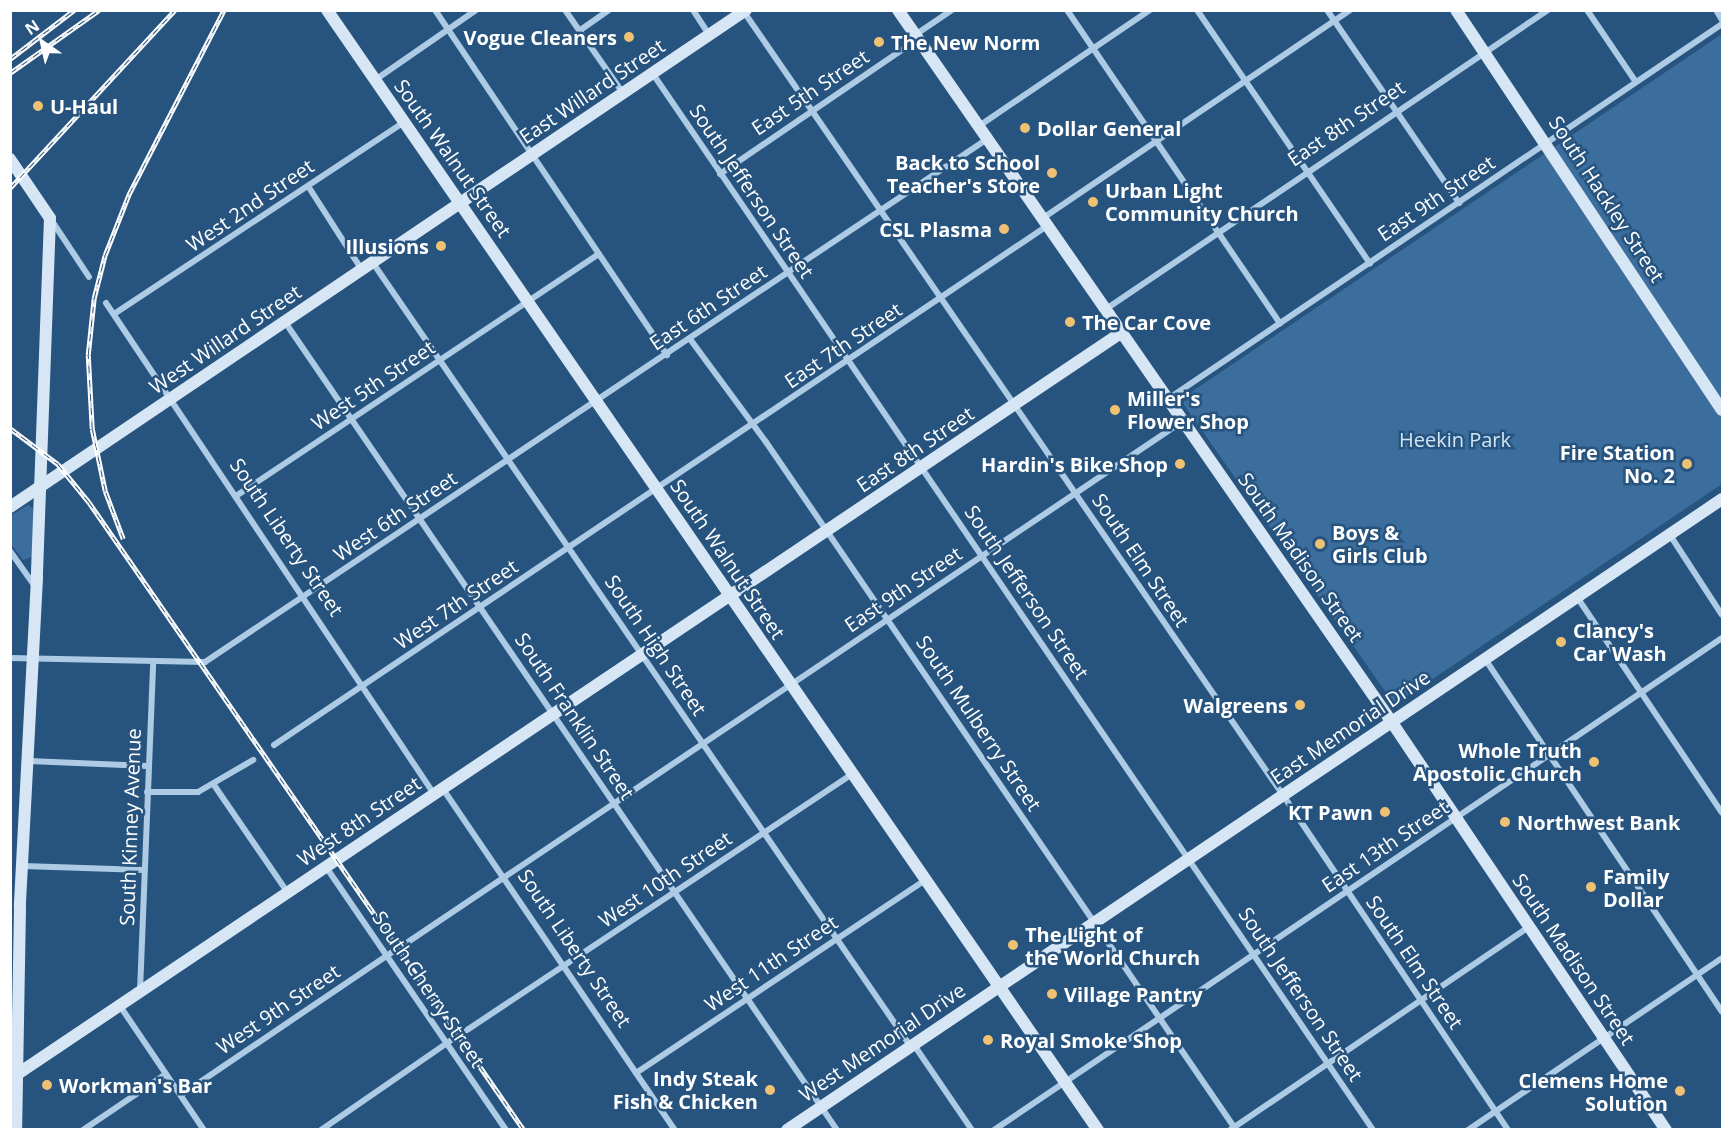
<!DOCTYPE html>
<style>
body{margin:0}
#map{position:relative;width:1733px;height:1140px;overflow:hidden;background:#27547f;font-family:"Open Sans",sans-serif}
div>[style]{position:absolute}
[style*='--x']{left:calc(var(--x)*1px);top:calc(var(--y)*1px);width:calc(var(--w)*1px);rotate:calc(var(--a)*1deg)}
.green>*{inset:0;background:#3b6e9c}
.street>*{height:6px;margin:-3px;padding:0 3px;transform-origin:3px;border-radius:3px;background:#adcbe5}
.secondary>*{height:12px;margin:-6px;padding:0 6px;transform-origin:6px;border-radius:6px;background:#d7e6f5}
.rail>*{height:4.5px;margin-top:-2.25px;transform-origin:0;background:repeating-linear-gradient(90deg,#27547f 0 7px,#fff 0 14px);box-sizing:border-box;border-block:2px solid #fff}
.dots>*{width:16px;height:16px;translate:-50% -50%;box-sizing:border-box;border:3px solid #27547f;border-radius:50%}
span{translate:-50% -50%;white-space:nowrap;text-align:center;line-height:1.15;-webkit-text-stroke:5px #27547f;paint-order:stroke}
.poi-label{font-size:20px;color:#fff;font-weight:700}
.right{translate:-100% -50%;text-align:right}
.left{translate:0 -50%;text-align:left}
.street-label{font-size:20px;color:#fff}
.park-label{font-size:20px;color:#d0e4f5}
.frame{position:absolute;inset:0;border:12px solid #fff;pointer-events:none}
.north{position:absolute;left:12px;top:12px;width:60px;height:60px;-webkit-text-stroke:4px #27547f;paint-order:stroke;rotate:326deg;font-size:16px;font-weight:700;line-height:24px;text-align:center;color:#fff}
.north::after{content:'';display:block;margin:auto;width:21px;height:27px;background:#fff;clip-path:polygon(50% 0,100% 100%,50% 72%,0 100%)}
</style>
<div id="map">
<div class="green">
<i style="clip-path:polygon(1722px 34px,1722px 484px,1397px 703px,1392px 701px,1184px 405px,1184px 397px)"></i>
<i style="clip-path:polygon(28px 505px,35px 510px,32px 557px,23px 560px,11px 544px,10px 516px)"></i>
</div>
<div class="street">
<i style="--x:435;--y:10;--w:416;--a:56.1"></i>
<i style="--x:565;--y:10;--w:101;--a:55.1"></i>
<i style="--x:693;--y:10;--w:30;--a:57"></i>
<i style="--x:1067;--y:10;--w:379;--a:55.8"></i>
<i style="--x:1197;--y:10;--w:307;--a:55.7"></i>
<i style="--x:1327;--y:10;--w:234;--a:55.6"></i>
<i style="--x:1587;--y:10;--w:87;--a:55.8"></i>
<i style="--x:1716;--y:10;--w:12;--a:59"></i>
<i style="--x:744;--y:12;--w:951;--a:55.46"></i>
<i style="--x:1283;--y:795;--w:404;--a:56.1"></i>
<i style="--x:579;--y:31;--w:37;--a:-35"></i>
<i style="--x:915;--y:35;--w:45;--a:-34"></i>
<i style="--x:653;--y:74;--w:1278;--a:55.71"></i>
<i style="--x:375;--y:80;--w:123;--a:-34.7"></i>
<i style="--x:979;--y:126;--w:207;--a:-34.2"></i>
<i style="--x:720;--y:174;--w:240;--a:-34.3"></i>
<i style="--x:308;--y:186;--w:100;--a:57.3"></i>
<i style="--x:1043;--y:218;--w:371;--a:-34.1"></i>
<i style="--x:52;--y:221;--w:67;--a:56.5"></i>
<i style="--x:373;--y:263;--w:951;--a:55.54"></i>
<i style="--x:106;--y:303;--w:590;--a:56.26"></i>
<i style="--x:1106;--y:309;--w:534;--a:-34.08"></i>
<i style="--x:114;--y:314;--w:348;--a:-33.5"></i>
<i style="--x:285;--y:322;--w:979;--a:55.66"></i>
<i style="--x:690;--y:339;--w:128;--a:53.6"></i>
<i style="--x:766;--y:442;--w:833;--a:55.66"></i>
<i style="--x:1168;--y:399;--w:669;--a:-34.09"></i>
<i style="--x:236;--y:496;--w:436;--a:-33.7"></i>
<i style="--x:1670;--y:535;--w:95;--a:57"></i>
<i style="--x:10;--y:551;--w:42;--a:54.8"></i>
<i style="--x:1577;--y:597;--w:260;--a:56.1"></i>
<i style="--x:10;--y:658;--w:195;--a:1.2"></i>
<i style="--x:205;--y:662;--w:941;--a:-33.77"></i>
<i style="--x:1485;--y:659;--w:425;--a:56.1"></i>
<i style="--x:274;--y:745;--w:931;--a:-33.88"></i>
<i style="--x:29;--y:761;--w:119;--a:2.4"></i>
<i style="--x:214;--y:785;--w:131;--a:55.6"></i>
<i style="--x:443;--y:789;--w:412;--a:55.8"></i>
<i style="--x:147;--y:792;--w:51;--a:0"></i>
<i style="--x:198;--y:792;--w:64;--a:-30.2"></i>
<i style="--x:23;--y:866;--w:121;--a:1.9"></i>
<i style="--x:326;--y:867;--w:319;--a:55.6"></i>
<i style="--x:402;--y:946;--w:941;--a:-33.91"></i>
<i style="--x:140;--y:991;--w:327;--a:-87.7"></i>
<i style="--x:120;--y:1006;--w:150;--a:55.9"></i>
<i style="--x:467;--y:1030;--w:462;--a:-33.6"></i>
<i style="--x:914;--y:1045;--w:103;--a:55.7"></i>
<i style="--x:636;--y:1073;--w:346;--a:-33.7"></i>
<i style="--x:181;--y:1095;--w:257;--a:-34.1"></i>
<i style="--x:83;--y:1130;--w:100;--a:-34"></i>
<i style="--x:321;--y:1130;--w:160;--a:-34.6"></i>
<i style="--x:994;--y:1130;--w:879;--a:-34.05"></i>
<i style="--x:1230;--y:1130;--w:361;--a:-34.2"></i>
<i style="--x:1468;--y:1130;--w:307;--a:-34.1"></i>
</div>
<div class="secondary">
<i style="--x:327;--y:10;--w:1360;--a:55.46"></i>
<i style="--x:898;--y:10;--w:865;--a:55.26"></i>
<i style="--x:1391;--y:721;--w:493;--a:56.1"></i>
<i style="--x:1456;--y:10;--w:480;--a:56.4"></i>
<i style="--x:10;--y:159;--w:71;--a:55.9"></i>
<i style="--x:50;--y:218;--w:360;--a:92.1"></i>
<i style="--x:37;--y:578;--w:329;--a:93"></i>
<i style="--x:20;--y:907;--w:223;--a:91"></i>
<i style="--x:10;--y:507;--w:888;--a:-34.03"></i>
<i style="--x:19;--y:1073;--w:1329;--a:-33.89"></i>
<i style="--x:787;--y:1130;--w:1128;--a:-34.01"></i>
</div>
<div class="rail">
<i style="--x:10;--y:59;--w:81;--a:-37.4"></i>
<i style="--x:10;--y:73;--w:109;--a:-35.3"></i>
<i style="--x:10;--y:188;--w:243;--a:-47.2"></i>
<i style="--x:10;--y:428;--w:60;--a:36.9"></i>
<i style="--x:58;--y:464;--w:49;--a:50.8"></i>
<i style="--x:89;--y:502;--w:764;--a:55.29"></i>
<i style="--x:123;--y:539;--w:51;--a:-110.6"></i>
<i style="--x:105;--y:491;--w:63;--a:-101.8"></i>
<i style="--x:92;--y:429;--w:74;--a:-93.1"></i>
<i style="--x:88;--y:355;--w:57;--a:-84"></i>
<i style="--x:94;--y:298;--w:44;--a:-75.7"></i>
<i style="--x:105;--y:255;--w:66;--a:-68.5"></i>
<i style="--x:129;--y:194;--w:207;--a:-62.7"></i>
</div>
<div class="dots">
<i style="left:629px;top:37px;background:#eec173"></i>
<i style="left:879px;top:42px;background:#eec173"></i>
<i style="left:38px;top:106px;background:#eec173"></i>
<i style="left:1025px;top:128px;background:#eec173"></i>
<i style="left:1052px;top:173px;background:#eec173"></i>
<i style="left:1093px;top:202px;background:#eec173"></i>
<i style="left:1004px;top:229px;background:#eec173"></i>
<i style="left:441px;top:246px;background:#eec173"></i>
<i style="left:1070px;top:322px;background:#eec173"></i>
<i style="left:1115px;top:410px;background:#eec173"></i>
<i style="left:1180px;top:464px;background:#eec173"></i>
<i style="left:1687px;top:464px;background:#eec173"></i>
<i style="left:1320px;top:544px;background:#eec173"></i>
<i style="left:1561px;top:642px;background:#eec173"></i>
<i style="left:1300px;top:705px;background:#eec173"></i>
<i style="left:1594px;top:762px;background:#eec173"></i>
<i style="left:1385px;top:812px;background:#eec173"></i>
<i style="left:1505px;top:822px;background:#eec173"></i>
<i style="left:1591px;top:887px;background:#eec173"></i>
<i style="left:1013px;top:945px;background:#eec173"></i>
<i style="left:1052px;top:994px;background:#eec173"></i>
<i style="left:988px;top:1040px;background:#eec173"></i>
<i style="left:47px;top:1085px;background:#eec173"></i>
<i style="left:770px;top:1090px;background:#eec173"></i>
<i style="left:1680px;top:1091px;background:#eec173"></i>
</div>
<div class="poi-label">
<span class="right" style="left:617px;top:37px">Vogue Cleaners</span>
<span class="left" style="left:891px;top:42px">The New Norm</span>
<span class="left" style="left:50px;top:106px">U-Haul</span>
<span class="left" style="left:1037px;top:128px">Dollar General</span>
<span class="right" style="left:1040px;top:174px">Back to School<br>Teacher's Store</span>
<span class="left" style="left:1105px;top:202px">Urban Light<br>Community Church</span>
<span class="right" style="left:992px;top:229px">CSL Plasma</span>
<span class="right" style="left:429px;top:246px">Illusions</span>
<span class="left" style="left:1082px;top:322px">The Car Cove</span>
<span class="left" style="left:1127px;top:410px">Miller's<br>Flower Shop</span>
<span class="right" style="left:1675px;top:464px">Fire Station<br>No. 2</span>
<span class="right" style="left:1168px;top:464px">Hardin's Bike Shop</span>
<span class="left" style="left:1332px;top:544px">Boys &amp;<br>Girls Club</span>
<span class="left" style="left:1573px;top:642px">Clancy's<br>Car Wash</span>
<span class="right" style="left:1288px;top:705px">Walgreens</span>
<span class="right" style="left:1582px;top:762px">Whole Truth<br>Apostolic Church</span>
<span class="right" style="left:1373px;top:812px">KT Pawn</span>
<span class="left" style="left:1517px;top:822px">Northwest Bank</span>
<span class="left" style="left:1603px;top:888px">Family<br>Dollar</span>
<span class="left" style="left:1025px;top:946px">The Light of<br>the World Church</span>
<span class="left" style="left:1064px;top:994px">Village Pantry</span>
<span class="left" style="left:1000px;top:1040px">Royal Smoke Shop</span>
<span class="right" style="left:758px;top:1090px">Indy Steak<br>Fish &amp; Chicken</span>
<span class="right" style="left:1668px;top:1092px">Clemens Home<br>Solution</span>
<span class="left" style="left:59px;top:1085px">Workman's Bar</span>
</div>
<div class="street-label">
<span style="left:592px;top:91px;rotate:-34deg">East Willard Street</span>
<span style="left:810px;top:92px;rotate:-34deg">East 5th Street</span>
<span style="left:1346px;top:123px;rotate:-34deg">East 8th Street</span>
<span style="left:453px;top:158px;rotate:55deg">South Walnut Street</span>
<span style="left:752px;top:191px;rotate:56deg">South Jefferson Street</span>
<span style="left:1436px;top:198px;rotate:-34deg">East 9th Street</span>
<span style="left:1607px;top:199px;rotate:57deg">South Hackley Street</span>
<span style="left:250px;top:205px;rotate:-34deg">West 2nd Street</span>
<span style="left:708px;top:307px;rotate:-34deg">East 6th Street</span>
<span style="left:225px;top:339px;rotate:-34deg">West Willard Street</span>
<span style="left:843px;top:345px;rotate:-34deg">East 7th Street</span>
<span style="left:373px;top:385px;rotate:-34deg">West 5th Street</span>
<span style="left:915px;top:449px;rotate:-34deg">East 8th Street</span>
<span style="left:395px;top:516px;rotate:-34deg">West 6th Street</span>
<span style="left:287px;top:537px;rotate:56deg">South Liberty Street</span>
<span style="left:1301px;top:557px;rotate:55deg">South Madison Street</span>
<span style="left:728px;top:559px;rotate:56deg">South Walnut Street</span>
<span style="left:1141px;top:560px;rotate:56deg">South Elm Street</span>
<span style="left:903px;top:589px;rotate:-34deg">East 9th Street</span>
<span style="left:1027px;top:592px;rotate:56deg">South Jefferson Street</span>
<span style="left:456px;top:604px;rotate:-34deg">West 7th Street</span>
<span style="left:656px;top:645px;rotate:56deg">South High Street</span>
<span style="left:575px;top:716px;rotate:56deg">South Franklin Street</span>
<span style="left:979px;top:723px;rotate:56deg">South Mulberry Street</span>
<span style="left:1350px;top:727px;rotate:-34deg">East Memorial Drive</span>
<span style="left:359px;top:821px;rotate:-34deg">West 8th Street</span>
<span style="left:130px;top:827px;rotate:-88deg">South Kinney Avenue</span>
<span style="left:1385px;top:846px;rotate:-34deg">East 13th Street</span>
<span style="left:665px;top:879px;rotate:-34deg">West 10th Street</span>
<span style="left:575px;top:948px;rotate:56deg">South Liberty Street</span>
<span style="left:1574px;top:959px;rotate:56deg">South Madison Street</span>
<span style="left:1415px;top:962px;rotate:56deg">South Elm Street</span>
<span style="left:771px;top:963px;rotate:-34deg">West 11th Street</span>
<span style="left:429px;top:989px;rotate:56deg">South Cherry Street</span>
<span style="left:1301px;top:994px;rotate:56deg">South Jefferson Street</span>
<span style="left:278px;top:1009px;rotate:-34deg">West 9th Street</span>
<span style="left:882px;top:1042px;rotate:-34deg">West Memorial Drive</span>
</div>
<div class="park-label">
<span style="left:1455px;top:439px">Heekin Park</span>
</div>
<div class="frame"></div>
<div class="north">N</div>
</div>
